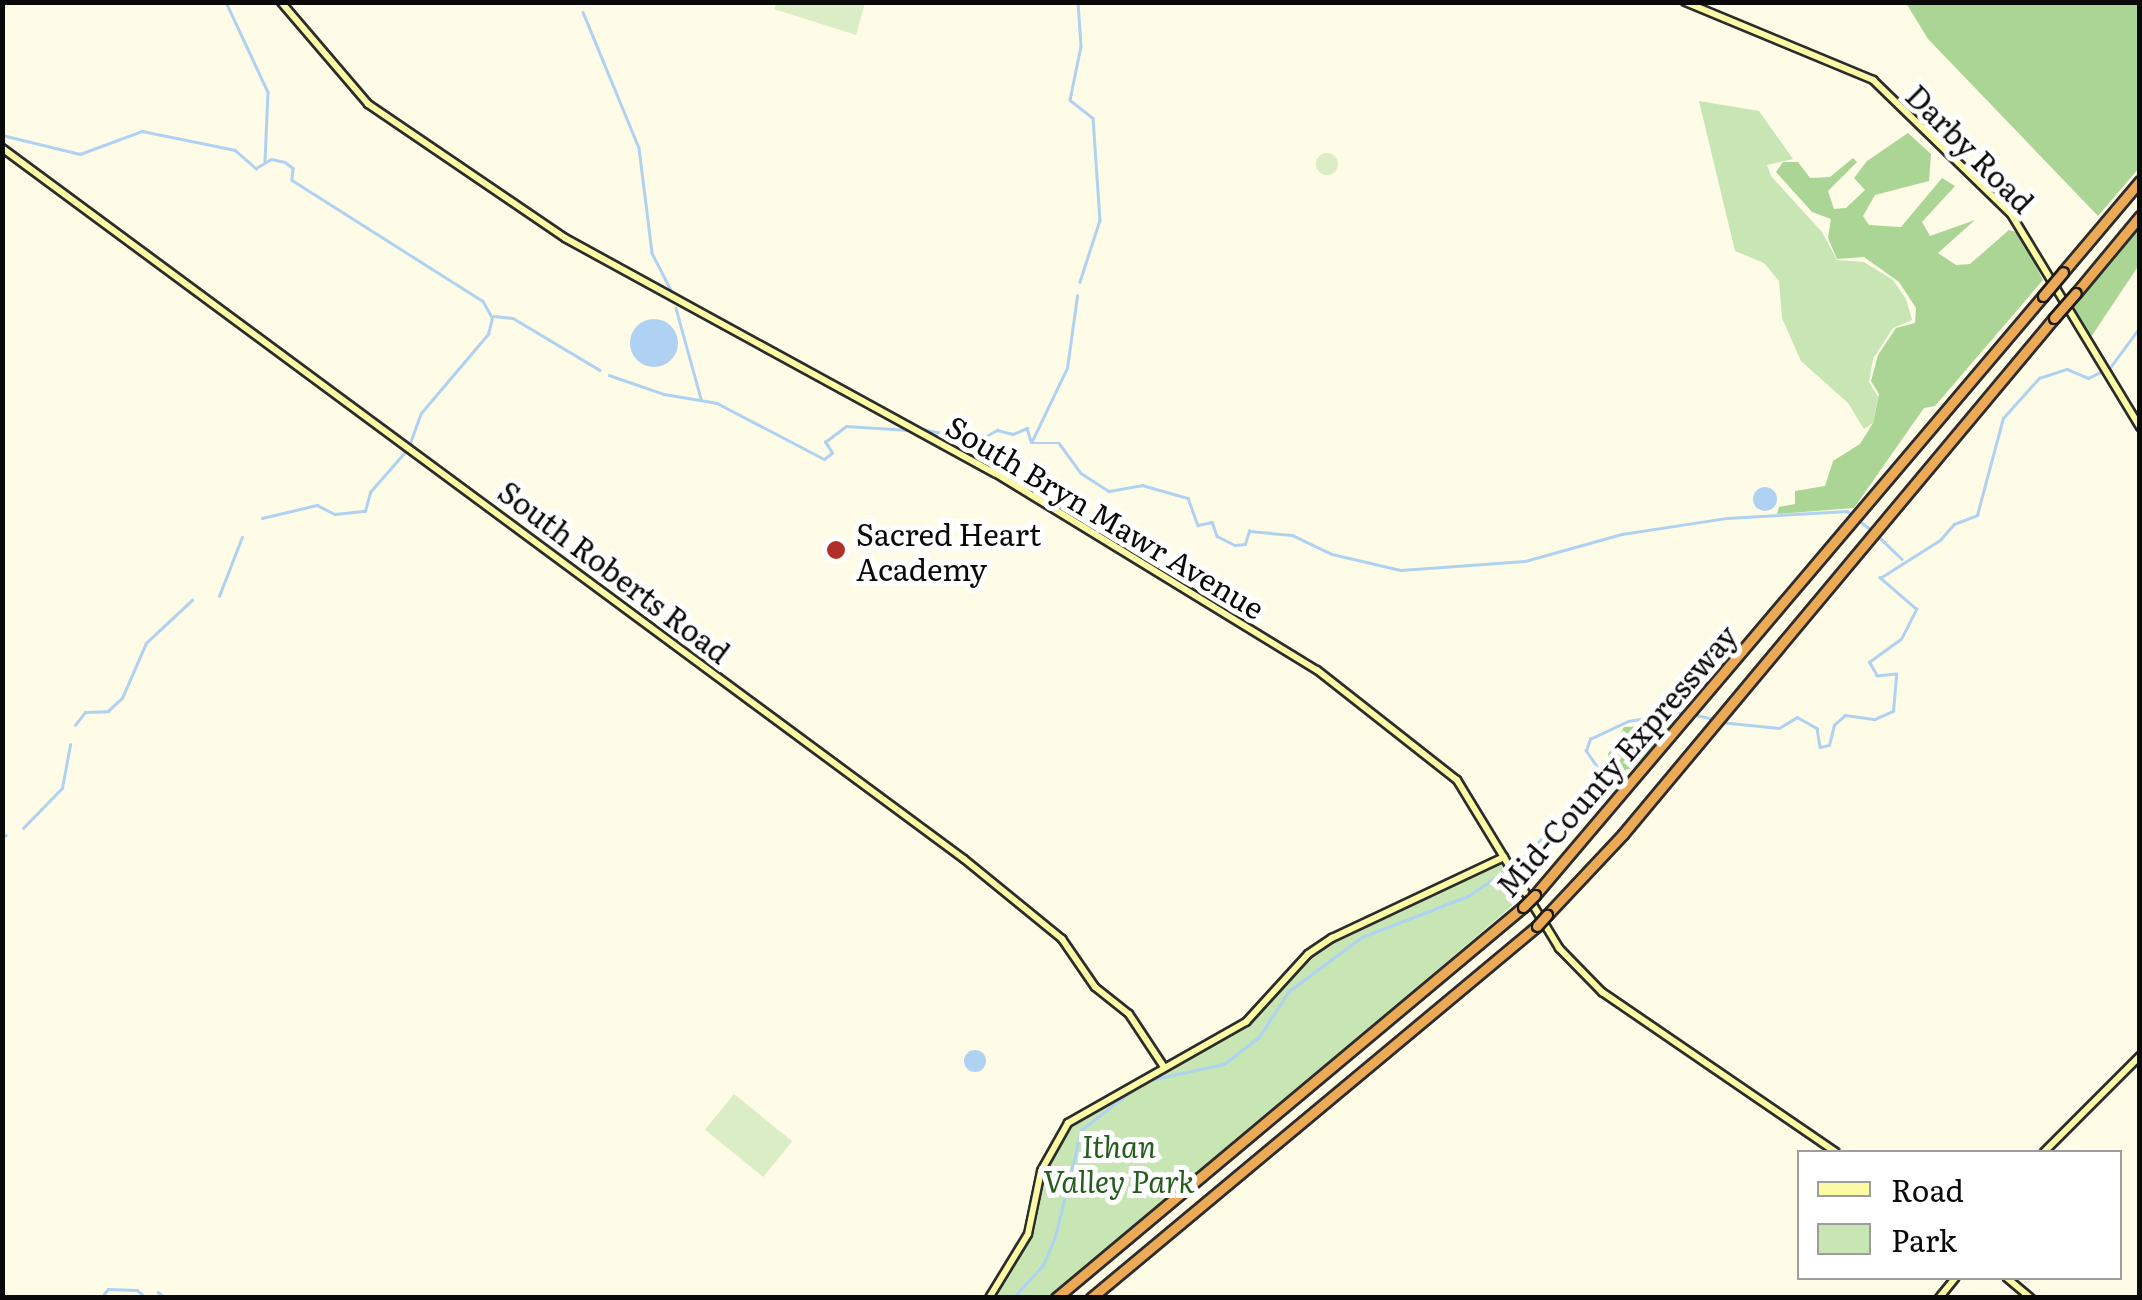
<!DOCTYPE html>
<style>
body{margin:0}
#map{position:relative;width:2142px;height:1300px;overflow:hidden;background:#fefce7;font-family:Literata,serif}
div>[style]{position:absolute}
[style*='--x']{left:calc(var(--x)*1px);top:calc(var(--y)*1px);width:calc(var(--w)*1px);rotate:calc(var(--a)*1deg)}
.green>*{inset:0;background:#c8e5b4}
.forest>*{inset:0;background:#abd594}
.pitch>*{inset:0;background:#dbedc5;transform-origin:0 0}
.round{border-radius:50%}
.water>*{inset:0;background:#afd2f2}
.stream>*{height:2.5px;margin:-1.25px;padding:0 1.25px;transform-origin:1.25px;border-radius:1.25px;background:#afd2f2}
.roads{filter:drop-shadow(2px 0 #2c2c2c) drop-shadow(-2px 0 #2c2c2c) drop-shadow(0 2px #2c2c2c) drop-shadow(0 -2px #2c2c2c)}
.secondary>*{height:6px;margin:-3px;padding:0 3px;transform-origin:3px;border-radius:3px;background:#fbfaa5}
.highway>*{height:9px;margin:-4.5px;padding:0 4.5px;transform-origin:4.5px;border-radius:4.5px;background:#edaa56}
.bridges{filter:drop-shadow(2px 0 #1b1b1b) drop-shadow(-2px 0 #1b1b1b) drop-shadow(0 2px #1b1b1b) drop-shadow(0 -2px #1b1b1b)}
.highway-bridge>*{height:9px;margin:-4.5px;padding:0 4.5px;transform-origin:4.5px;border-radius:4.5px;background:#edaa56}
.dots>*{width:28px;height:28px;translate:-50% -50%;box-sizing:border-box;border:5px solid #fff;border-radius:50%}
span{translate:-50% -50%;white-space:nowrap;text-align:center;line-height:1.15;-webkit-text-stroke:10px #fff;paint-order:stroke}
.street-label{font-size:30px;color:#0a0a0a}
.poi-label{font-size:30px;color:#0a0a0a}
.left{translate:0 -50%;text-align:left}
.park-label{font-size:30px;color:#255d1e;font-style:italic}
.frame{position:absolute;inset:0;border:5px solid #0a0a0a;pointer-events:none}
.legend{position:absolute;left:1797px;top:1150px;width:325px;height:130px;box-sizing:border-box;background:#fff;border:2px solid #9d9d9d;margin:0;padding:12px 18px;list-style:none;font-size:30px;color:#0a0a0a}
.legend li{display:flex;align-items:center;gap:20px;height:50px}
.legend b{width:50px;border:2px solid #9d9d9d}
</style>
<div id="map">
<div class="green">
<i style="clip-path:polygon(1699px 101px,1759px 111px,1793px 159px,1767px 165px,1771px 176px,1822px 232px,1837px 260px,1864px 262px,1893px 280px,1906px 299px,1912px 320px,1893px 328px,1873px 359px,1869px 382px,1878px 397px,1873px 423px,1864px 429px,1848px 403px,1801px 361px,1782px 318px,1779px 281px,1764px 263px,1735px 251px)"></i>
<i style="clip-path:polygon(1501px 864px,1519px 895px,1512px 906px,1055px 1297px,989px 1298px,1028px 1234px,1041px 1171px,1068px 1123px,1246px 1022px,1308px 954px,1332px 938px)"></i>
</div>
<div class="forest">
<i style="clip-path:polygon(1906px 3px,2139px 3px,2139px 168px,2098px 216px,1928px 39px)"></i>
<i style="clip-path:polygon(1908px 133px,1931px 154px,1929px 181px,1875px 195px,1863px 216px,1869px 225px,1901px 227px,1942px 178px,1955px 186px,1922px 222px,1930px 236px,1975px 220px,1938px 253px,1956px 265px,1970px 264px,2009px 230px,2019px 233px,2043px 280px,1935px 406px,1924px 408px,1854px 508px,1777px 514px,1779px 507px,1795px 504px,1795px 491px,1825px 486px,1833px 461px,1860px 444px,1873px 423px,1879px 394px,1871px 381px,1878px 355px,1896px 328px,1915px 323px,1916px 308px,1899px 282px,1864px 257px,1837px 259px,1828px 238px,1831px 219px,1812px 212px,1776px 172px,1783px 162px,1798px 162px,1810px 178px,1830px 177px,1853px 158px,1857px 162px,1828px 191px,1834px 209px,1846px 208px,1865px 190px,1854px 178px,1867px 161px)"></i>
<i style="clip-path:polygon(2139px 228px,2139px 265px,2089px 340px,2070px 309px)"></i>
<i style="clip-path:polygon(1665px 718px,1677px 720px,1633px 768px,1608px 774px,1608px 754px,1624px 727px,1652px 726px)"></i>
</div>
<div class="pitch">
<i style="clip-path:polygon(777px 2px,865px 2px,865px 3px,856px 35px,774px 9px)"></i>
<i class="round" style="left:1316px;top:153px;width:22px;height:22px"></i>
<i style="left:734px;top:1094px;width:75px;height:46px;rotate:39deg"></i>
</div>
<div class="water">
<i class="round" style="left:630px;top:319px;width:48px;height:48px"></i>
<i class="round" style="left:1753px;top:487px;width:24px;height:24px"></i>
<i class="round" style="left:964px;top:1050px;width:22px;height:22px"></i>
</div>
<div class="stream">
<i style="--x:226;--y:2;--w:99;--a:65"></i>
<i style="--x:268;--y:92;--w:69;--a:92.5"></i>
<i style="--x:1078;--y:2;--w:44;--a:86.1"></i>
<i style="--x:1081;--y:46;--w:55;--a:101.5"></i>
<i style="--x:1070;--y:100;--w:29;--a:38"></i>
<i style="--x:1093;--y:118;--w:102;--a:86.1"></i>
<i style="--x:1100;--y:220;--w:65;--a:107.9"></i>
<i style="--x:583;--y:12;--w:147;--a:67.6"></i>
<i style="--x:639;--y:148;--w:106;--a:82.9"></i>
<i style="--x:652;--y:253;--w:46;--a:62.9"></i>
<i style="--x:2;--y:135;--w:80;--a:13.7"></i>
<i style="--x:80;--y:154;--w:66;--a:-20.4"></i>
<i style="--x:142;--y:131;--w:95;--a:11.5"></i>
<i style="--x:235;--y:150;--w:28;--a:41"></i>
<i style="--x:256;--y:168;--w:17;--a:-31"></i>
<i style="--x:271;--y:159;--w:14;--a:12"></i>
<i style="--x:285;--y:162;--w:10;--a:37"></i>
<i style="--x:293;--y:168;--w:12;--a:95"></i>
<i style="--x:292;--y:180;--w:226;--a:32.4"></i>
<i style="--x:483;--y:301;--w:18;--a:61"></i>
<i style="--x:676;--y:308;--w:94;--a:74.6"></i>
<i style="--x:494;--y:316;--w:19;--a:6"></i>
<i style="--x:513;--y:318;--w:101;--a:30.9"></i>
<i style="--x:2109;--y:369;--w:52;--a:-53.6"></i>
<i style="--x:609;--y:375;--w:58;--a:19.1"></i>
<i style="--x:664;--y:394;--w:54;--a:9.6"></i>
<i style="--x:717;--y:403;--w:121;--a:27.6"></i>
<i style="--x:824;--y:459;--w:10;--a:-37"></i>
<i style="--x:832;--y:453;--w:13;--a:-122"></i>
<i style="--x:825;--y:442;--w:26;--a:-37"></i>
<i style="--x:846;--y:426;--w:62;--a:3.7"></i>
<i style="--x:916;--y:428;--w:64;--a:10.8"></i>
<i style="--x:979;--y:440;--w:21;--a:-29"></i>
<i style="--x:997;--y:430;--w:16;--a:14"></i>
<i style="--x:1013;--y:434;--w:15;--a:-23"></i>
<i style="--x:1027;--y:428;--w:14;--a:73"></i>
<i style="--x:1032;--y:441;--w:81;--a:-64.4"></i>
<i style="--x:1067;--y:368;--w:73;--a:-82.1"></i>
<i style="--x:410;--y:443;--w:32;--a:-70"></i>
<i style="--x:421;--y:413;--w:104;--a:-49.7"></i>
<i style="--x:488;--y:334;--w:16;--a:-76"></i>
<i style="--x:1031;--y:443;--w:28;--a:0"></i>
<i style="--x:1059;--y:443;--w:37;--a:54"></i>
<i style="--x:1081;--y:473;--w:33;--a:33"></i>
<i style="--x:1109;--y:491;--w:34;--a:-10"></i>
<i style="--x:1142;--y:485;--w:48;--a:15.8"></i>
<i style="--x:1188;--y:498;--w:29;--a:70"></i>
<i style="--x:1198;--y:525;--w:14;--a:-12"></i>
<i style="--x:1212;--y:522;--w:15;--a:70"></i>
<i style="--x:1217;--y:536;--w:20;--a:27"></i>
<i style="--x:1235;--y:545;--w:10;--a:-6"></i>
<i style="--x:1245;--y:544;--w:14;--a:-73"></i>
<i style="--x:1249;--y:531;--w:43;--a:5.3"></i>
<i style="--x:1292;--y:535;--w:44;--a:25.4"></i>
<i style="--x:1332;--y:554;--w:71;--a:13.1"></i>
<i style="--x:1401;--y:570;--w:124;--a:-4.2"></i>
<i style="--x:1525;--y:561;--w:101;--a:-15.6"></i>
<i style="--x:1622;--y:534;--w:106;--a:-8.7"></i>
<i style="--x:1727;--y:518;--w:120;--a:-3.3"></i>
<i style="--x:1847;--y:511;--w:29;--a:38"></i>
<i style="--x:262;--y:518;--w:57;--a:-13.3"></i>
<i style="--x:317;--y:505;--w:20;--a:27"></i>
<i style="--x:335;--y:514;--w:30;--a:-6"></i>
<i style="--x:365;--y:511;--w:20;--a:-75"></i>
<i style="--x:370;--y:492;--w:53;--a:-48.8"></i>
<i style="--x:1876;--y:534;--w:36;--a:44"></i>
<i style="--x:219;--y:596;--w:63;--a:-68.7"></i>
<i style="--x:1692;--y:714;--w:22;--a:13"></i>
<i style="--x:1720;--y:722;--w:59;--a:5.8"></i>
<i style="--x:1779;--y:728;--w:21;--a:-31"></i>
<i style="--x:1797;--y:717;--w:23;--a:29"></i>
<i style="--x:1817;--y:728;--w:19;--a:81"></i>
<i style="--x:1820;--y:747;--w:9;--a:-13"></i>
<i style="--x:1829;--y:745;--w:21;--a:-76"></i>
<i style="--x:1834;--y:725;--w:15;--a:-42"></i>
<i style="--x:1845;--y:715;--w:30;--a:8"></i>
<i style="--x:1875;--y:719;--w:20;--a:-24"></i>
<i style="--x:1893;--y:711;--w:37;--a:-85"></i>
<i style="--x:1896;--y:674;--w:19;--a:174"></i>
<i style="--x:1877;--y:676;--w:16;--a:-120"></i>
<i style="--x:1869;--y:662;--w:39;--a:-36"></i>
<i style="--x:1901;--y:639;--w:34;--a:-63"></i>
<i style="--x:1916;--y:609;--w:48;--a:-139.3"></i>
<i style="--x:1880;--y:578;--w:71;--a:-32.3"></i>
<i style="--x:1940;--y:540;--w:21;--a:-49"></i>
<i style="--x:1954;--y:524;--w:25;--a:-21"></i>
<i style="--x:1977;--y:515;--w:100;--a:-75"></i>
<i style="--x:2003;--y:418;--w:54;--a:-48"></i>
<i style="--x:2039;--y:378;--w:29;--a:-18"></i>
<i style="--x:2067;--y:369;--w:23;--a:23"></i>
<i style="--x:2088;--y:378;--w:14;--a:-25"></i>
<i style="--x:75;--y:725;--w:16;--a:-52"></i>
<i style="--x:85;--y:712;--w:23;--a:-2"></i>
<i style="--x:108;--y:711;--w:19;--a:-43"></i>
<i style="--x:122;--y:698;--w:60;--a:-66.4"></i>
<i style="--x:146;--y:643;--w:63;--a:-43.1"></i>
<i style="--x:23;--y:828;--w:56;--a:-45.7"></i>
<i style="--x:62;--y:788;--w:44;--a:-79.5"></i>
<i style="--x:2;--y:837;--w:4;--a:-27"></i>
<i style="--x:1514;--y:866;--w:127;--a:-44.7"></i>
<i style="--x:1604;--y:777;--w:32;--a:-125"></i>
<i style="--x:1586;--y:751;--w:13;--a:-72"></i>
<i style="--x:1590;--y:739;--w:42;--a:-25.3"></i>
<i style="--x:1628;--y:721;--w:57;--a:-9.1"></i>
<i style="--x:1150;--y:1080;--w:76;--a:-12.2"></i>
<i style="--x:1224;--y:1064;--w:44;--a:-37.6"></i>
<i style="--x:1259;--y:1037;--w:55;--a:-56.9"></i>
<i style="--x:1289;--y:991;--w:91;--a:-36.5"></i>
<i style="--x:1362;--y:937;--w:114;--a:-21.1"></i>
<i style="--x:1468;--y:896;--w:47;--a:-33.7"></i>
<i style="--x:158;--y:1292;--w:10;--a:37"></i>
<i style="--x:101;--y:1298;--w:11;--a:-52"></i>
<i style="--x:108;--y:1289;--w:29;--a:2"></i>
<i style="--x:137;--y:1290;--w:11;--a:41"></i>
<i style="--x:1013;--y:1298;--w:45;--a:-47.7"></i>
<i style="--x:1043;--y:1265;--w:30;--a:-67"></i>
<i style="--x:1055;--y:1237;--w:110;--a:-76.3"></i>
<i style="--x:1081;--y:1130;--w:67;--a:-37.7"></i>
</div>
<div class="roads">
<div class="secondary">
<i style="--x:281;--y:2;--w:134;--a:49.5"></i>
<i style="--x:368;--y:104;--w:238;--a:34.2"></i>
<i style="--x:565;--y:238;--w:490;--a:28.7"></i>
<i style="--x:995;--y:473;--w:377;--a:31.5"></i>
<i style="--x:1317;--y:670;--w:178;--a:38.2"></i>
<i style="--x:1457;--y:780;--w:197;--a:58.7"></i>
<i style="--x:1559;--y:948;--w:62;--a:45.7"></i>
<i style="--x:1602;--y:992;--w:283;--a:34.4"></i>
<i style="--x:1685;--y:2;--w:204;--a:22.5"></i>
<i style="--x:1873;--y:80;--w:192;--a:44.2"></i>
<i style="--x:2011;--y:214;--w:249;--a:58.8"></i>
<i style="--x:2;--y:148;--w:1196;--a:36.47"></i>
<i style="--x:964;--y:859;--w:127;--a:39.2"></i>
<i style="--x:1062;--y:939;--w:58;--a:55.5"></i>
<i style="--x:1095;--y:987;--w:43;--a:38.5"></i>
<i style="--x:1129;--y:1014;--w:64;--a:56.6"></i>
<i style="--x:2044;--y:1152;--w:136;--a:-45"></i>
<i style="--x:2007;--y:1278;--w:31;--a:40"></i>
<i style="--x:989;--y:1298;--w:75;--a:-58.6"></i>
<i style="--x:1028;--y:1234;--w:64;--a:-78.3"></i>
<i style="--x:1041;--y:1171;--w:55;--a:-60.6"></i>
<i style="--x:1068;--y:1123;--w:205;--a:-29.6"></i>
<i style="--x:1246;--y:1022;--w:92;--a:-47.6"></i>
<i style="--x:1308;--y:954;--w:29;--a:-34"></i>
<i style="--x:1332;--y:938;--w:190;--a:-25.2"></i>
<i style="--x:1939;--y:1298;--w:26;--a:-51"></i>
</div>
<div class="highway">
<i style="--x:2063;--y:272;--w:119;--a:-49.8"></i>
<i style="--x:2076;--y:293;--w:100;--a:-50.3"></i>
<i style="--x:1535;--y:895;--w:785;--a:-49.7"></i>
<i style="--x:1547;--y:915;--w:111;--a:-46.8"></i>
<i style="--x:1623;--y:834;--w:672;--a:-50.13"></i>
<i style="--x:1056;--y:1298;--w:609;--a:-39.94"></i>
<i style="--x:1091;--y:1298;--w:581;--a:-39.83"></i>
</div>
</div>
<div class="bridges">
<div class="highway-bridge">
<i style="--x:2043;--y:296;--w:31;--a:-50"></i>
<i style="--x:2054;--y:318;--w:33;--a:-49"></i>
<i style="--x:1523;--y:907;--w:17;--a:-45"></i>
<i style="--x:1537;--y:926;--w:15;--a:-48"></i>
</div>
</div>
<div class="dots">
<i style="left:836px;top:550px;background:#b1312a"></i>
</div>
<div class="street-label">
<span style="left:1971px;top:148px;rotate:45deg">Darby Road</span>
<span style="left:1106px;top:516px;rotate:31deg">South Bryn Mawr Avenue</span>
<span style="left:615px;top:571px;rotate:37deg">South Roberts Road</span>
<span style="left:1616px;top:760px;rotate:-49deg">Mid-County Expressway</span>
</div>
<div class="poi-label">
<span class="left" style="left:856px;top:550px">Sacred Heart<br>Academy</span>
</div>
<div class="park-label">
<span style="left:1119px;top:1162px">Ithan<br>Valley Park</span>
</div>
<div class="frame"></div>
<ul class="legend">
<li><b style="height:12px;background:#fbfaa5"></b>Road</li>
<li><b style="height:28px;background:#c8e5b4"></b>Park</li>
</ul>
</div>
